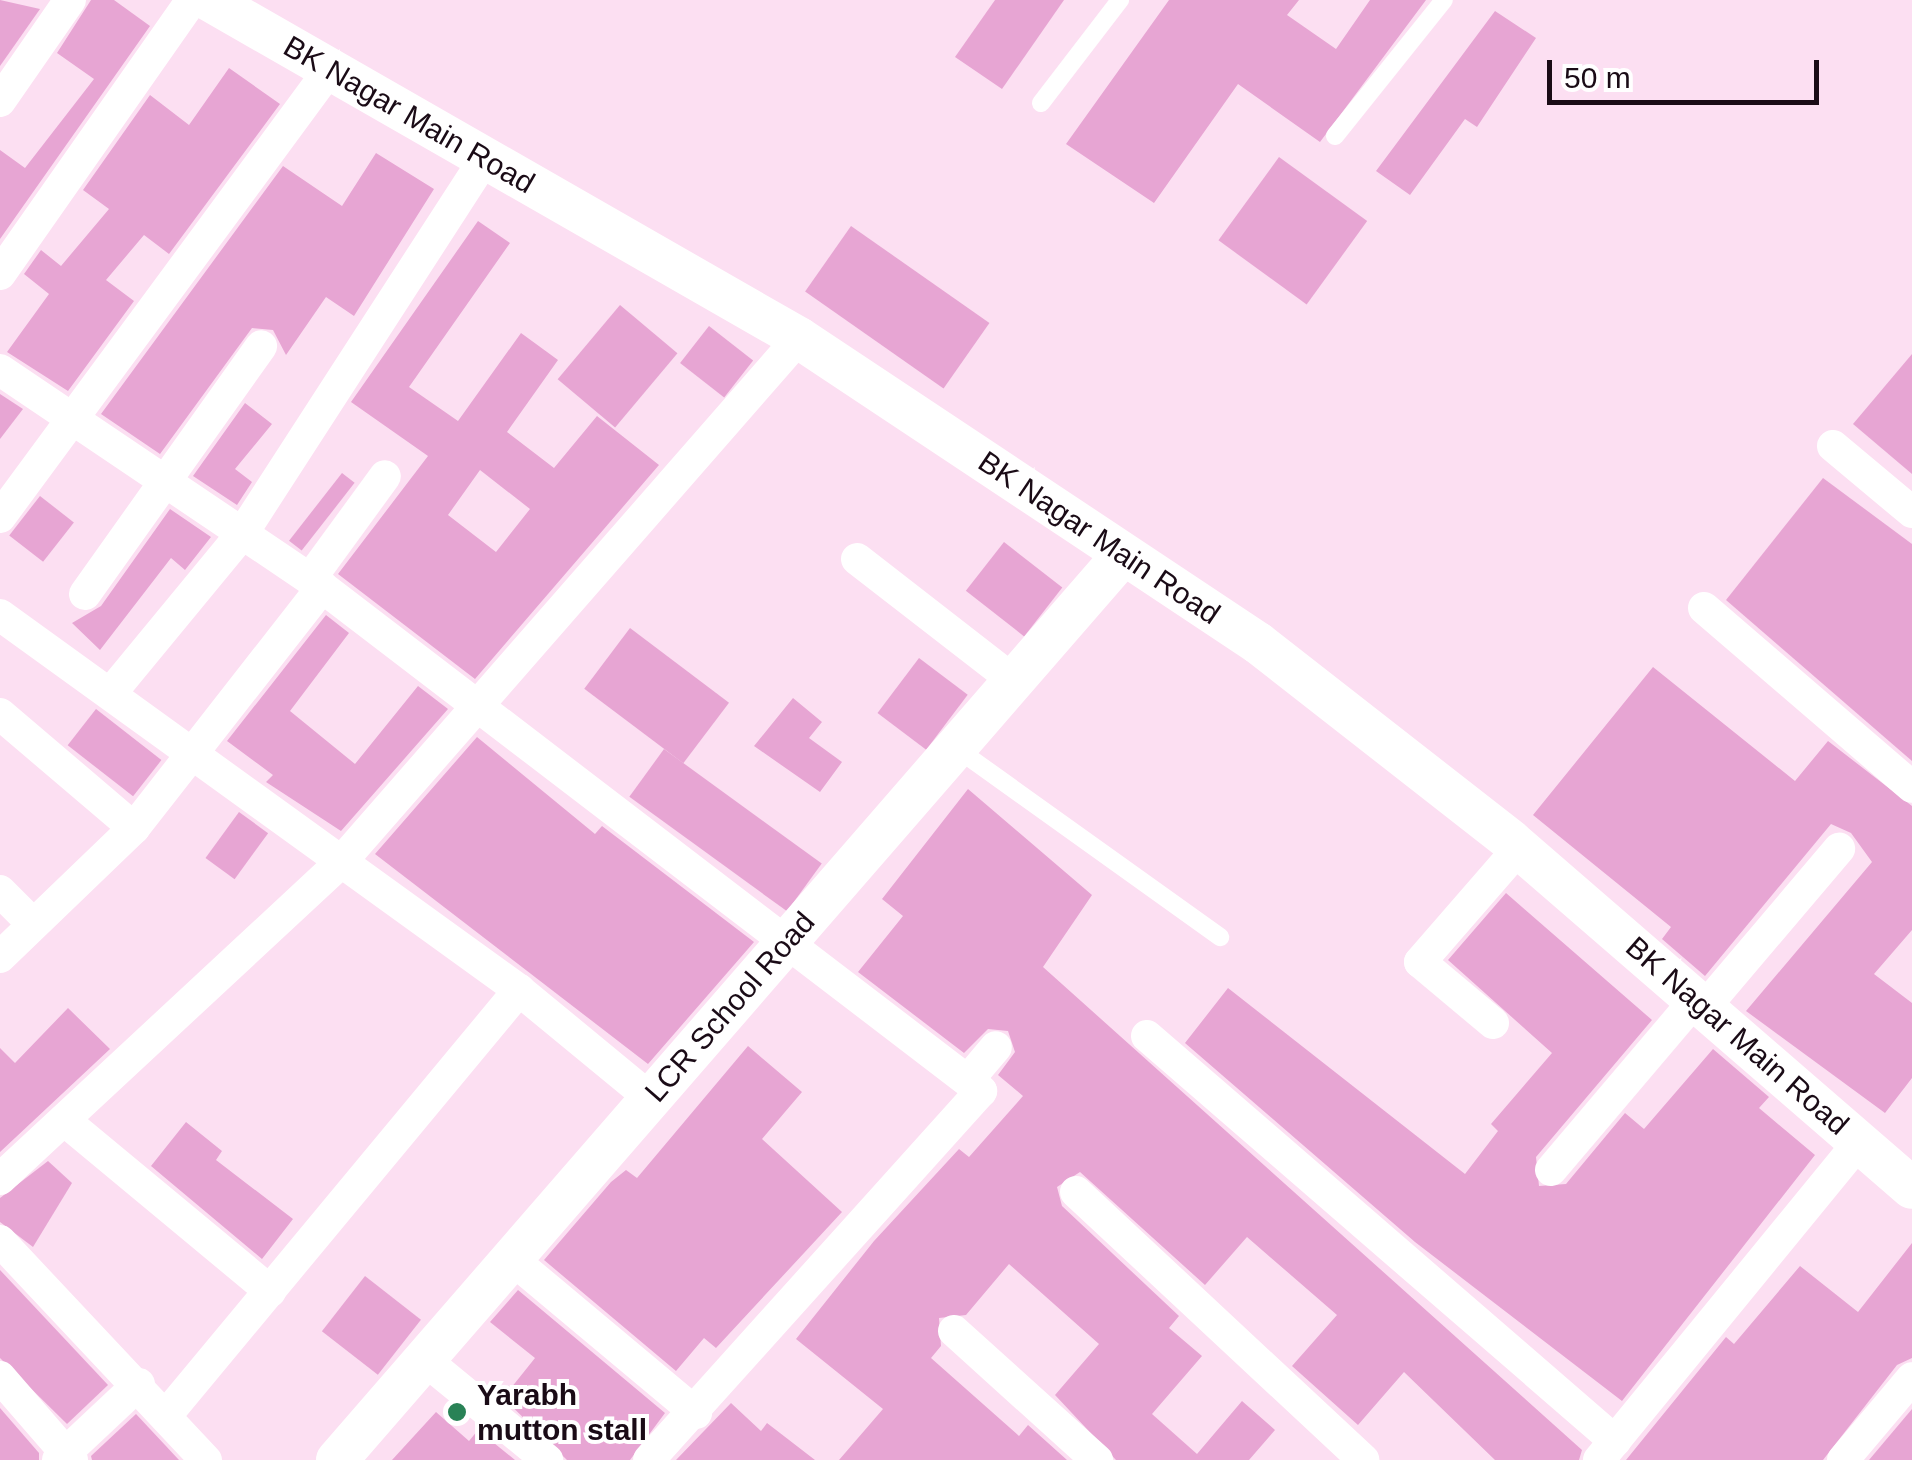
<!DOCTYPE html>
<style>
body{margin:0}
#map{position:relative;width:1912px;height:1460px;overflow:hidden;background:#fcdff2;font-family:Arial,sans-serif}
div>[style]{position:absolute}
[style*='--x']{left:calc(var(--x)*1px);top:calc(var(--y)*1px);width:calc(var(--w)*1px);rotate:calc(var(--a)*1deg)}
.building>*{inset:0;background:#e7a5d3;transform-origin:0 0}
.service>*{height:18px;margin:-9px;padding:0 9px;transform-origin:9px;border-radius:9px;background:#fff}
.minor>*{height:32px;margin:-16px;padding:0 16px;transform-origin:16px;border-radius:16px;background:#fff}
.tertiary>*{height:42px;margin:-21px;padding:0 21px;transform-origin:21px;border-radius:21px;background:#fff}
.dots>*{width:28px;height:28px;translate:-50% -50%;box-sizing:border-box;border:5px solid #fff;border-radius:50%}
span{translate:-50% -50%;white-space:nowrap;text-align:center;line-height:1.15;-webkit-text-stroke:8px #fff;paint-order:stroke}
.street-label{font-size:30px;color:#1a0b16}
.poi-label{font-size:30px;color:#1a0b16;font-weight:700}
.left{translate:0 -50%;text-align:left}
.scale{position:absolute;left:1547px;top:60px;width:272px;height:45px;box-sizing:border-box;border:5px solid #1a0b16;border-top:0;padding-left:12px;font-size:30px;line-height:35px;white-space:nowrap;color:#1a0b16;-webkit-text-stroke:8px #fff;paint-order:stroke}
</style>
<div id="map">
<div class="building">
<i style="clip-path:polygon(0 0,40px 9px,0 66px)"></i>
<i style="clip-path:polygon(91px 0,114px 0,150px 26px,0 239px,0 150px,25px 168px,94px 79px,57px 53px)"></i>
<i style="clip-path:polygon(995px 0,1064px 0,1002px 89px,955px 57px)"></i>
<i style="clip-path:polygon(1169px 0,1299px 0,1287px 15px,1336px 49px,1370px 0,1426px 0,1320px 142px,1238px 84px,1154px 203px,1066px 144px)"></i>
<i style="clip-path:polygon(1495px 11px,1536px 38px,1477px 127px,1465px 119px,1410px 195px,1376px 171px)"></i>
<i style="clip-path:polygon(229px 68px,280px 104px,169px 254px,144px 235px,106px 280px,134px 301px,68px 391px,7px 352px,49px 294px,24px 274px,41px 250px,61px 266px,109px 209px,83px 190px,150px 95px,189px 125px)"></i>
<i style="clip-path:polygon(376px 153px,434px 189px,354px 316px,326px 297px,286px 355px,273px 330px,252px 328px,160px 454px,101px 414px,283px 166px,342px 206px)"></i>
<i style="left:1279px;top:157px;width:109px;height:103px;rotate:36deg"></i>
<i style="clip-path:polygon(evenodd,478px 221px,510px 243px,409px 387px,458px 421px,521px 333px,558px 360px,507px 432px,554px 468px,597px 416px,659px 465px,475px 679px,338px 574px,428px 456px,351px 402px,478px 221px,480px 470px,530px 509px,496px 552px,448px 515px,480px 470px)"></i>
<i style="left:851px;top:226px;width:169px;height:80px;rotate:35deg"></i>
<i style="left:620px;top:305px;width:75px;height:97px;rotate:40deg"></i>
<i style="left:709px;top:326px;width:56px;height:47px;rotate:38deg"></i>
<i style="clip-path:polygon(1912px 354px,1912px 474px,1853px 424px)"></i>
<i style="clip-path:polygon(0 394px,23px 409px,0 439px)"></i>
<i style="clip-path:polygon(245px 403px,272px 424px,235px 469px,252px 482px,237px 505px,193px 476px)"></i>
<i style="left:342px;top:473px;width:16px;height:86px;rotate:38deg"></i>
<i style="clip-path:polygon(1823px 478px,1912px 544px,1912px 761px,1726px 600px)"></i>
<i style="left:40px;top:496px;width:43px;height:50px;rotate:38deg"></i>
<i style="clip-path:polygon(170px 509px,211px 537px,185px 570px,171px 558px,100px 650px,72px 623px,101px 606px)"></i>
<i style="left:1004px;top:542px;width:74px;height:62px;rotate:38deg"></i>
<i style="clip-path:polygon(326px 615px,349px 633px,290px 711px,355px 764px,418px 686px,448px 709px,341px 831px,266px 782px,273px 775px,227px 741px)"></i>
<i style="left:630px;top:628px;width:124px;height:76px;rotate:37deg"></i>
<i style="left:919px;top:658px;width:61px;height:69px;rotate:37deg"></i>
<i style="clip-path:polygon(1653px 667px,1795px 781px,1828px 741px,1912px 806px,1912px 930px,1874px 974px,1912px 1003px,1912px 1078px,1885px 1113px,1746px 1011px,1872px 862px,1851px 833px,1831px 824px,1705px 976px,1662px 939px,1671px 927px,1533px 815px)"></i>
<i style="clip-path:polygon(793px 698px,822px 722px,809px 738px,842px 762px,820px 792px,754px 746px)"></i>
<i style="left:96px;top:709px;width:83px;height:46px;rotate:38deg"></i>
<i style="clip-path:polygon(477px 737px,595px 834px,602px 826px,754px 942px,648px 1064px,375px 854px)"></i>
<i style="left:664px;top:749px;width:195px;height:59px;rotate:36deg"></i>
<i style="clip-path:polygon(968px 789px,1092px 895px,1043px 967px,1582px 1450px,1579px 1460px,1495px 1460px,1404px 1372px,1358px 1425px,1292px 1366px,1337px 1315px,1247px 1237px,1205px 1285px,1080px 1172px,1057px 1187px,1062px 1206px,1179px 1316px,1169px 1328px,1202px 1356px,1152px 1414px,1197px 1454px,1242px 1401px,1275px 1430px,1249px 1460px,1116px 1460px,1055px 1395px,1099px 1344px,1009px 1264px,966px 1315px,939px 1318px,941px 1346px,931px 1358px,1019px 1436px,1028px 1425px,1067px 1460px,839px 1460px,883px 1409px,796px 1339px,874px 1241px,959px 1149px,969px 1157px,1023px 1096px,998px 1075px,1015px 1052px,1008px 1031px,988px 1029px,964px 1053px,858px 972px,903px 916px,882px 899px)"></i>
<i style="left:239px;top:812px;width:36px;height:57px;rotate:36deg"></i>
<i style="clip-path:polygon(1506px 893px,1652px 1020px,1536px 1157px,1539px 1186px,1566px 1184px,1625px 1113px,1644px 1129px,1713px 1049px,1769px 1097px,1759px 1108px,1815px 1155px,1622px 1401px,1415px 1242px,1185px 1043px,1228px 988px,1465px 1174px,1498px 1131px,1491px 1124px,1552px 1053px,1448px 960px)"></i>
<i style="clip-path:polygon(68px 1008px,110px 1049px,0 1152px,0 1048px,15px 1063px)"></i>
<i style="clip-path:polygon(748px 1046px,802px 1092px,762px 1139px,842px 1212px,716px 1348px,704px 1338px,676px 1371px,544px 1260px,611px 1182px,626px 1170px,637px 1178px)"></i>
<i style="clip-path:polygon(186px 1122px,222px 1151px,216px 1160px,293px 1219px,262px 1259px,151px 1166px)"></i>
<i style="clip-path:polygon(48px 1161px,72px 1183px,33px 1247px,0 1222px,0 1198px)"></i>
<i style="clip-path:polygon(1912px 1243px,1912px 1358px,1897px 1365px,1823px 1460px,1626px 1460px,1726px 1337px,1734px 1344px,1800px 1266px,1858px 1312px)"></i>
<i style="clip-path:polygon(0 1270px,108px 1385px,67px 1424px,0 1358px)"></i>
<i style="left:365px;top:1276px;width:71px;height:70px;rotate:38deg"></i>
<i style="clip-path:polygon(518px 1290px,665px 1413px,630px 1460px,567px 1460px,503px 1398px,535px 1358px,490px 1322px)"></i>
<i style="clip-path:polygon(731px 1403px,761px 1431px,767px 1423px,815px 1460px,676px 1460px)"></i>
<i style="clip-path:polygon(0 1408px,39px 1453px,39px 1460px,0 1460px)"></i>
<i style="clip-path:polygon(1912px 1409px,1912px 1460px,1869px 1460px)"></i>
<i style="clip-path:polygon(436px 1412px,469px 1441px,478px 1430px,515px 1460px,392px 1460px)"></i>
<i style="clip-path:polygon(136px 1414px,179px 1460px,92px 1460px,91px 1456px)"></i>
</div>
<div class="service">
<i style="--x:1041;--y:103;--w:130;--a:-52.5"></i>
<i style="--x:1335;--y:136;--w:174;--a:-51.3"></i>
<i style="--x:956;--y:748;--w:325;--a:35.6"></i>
</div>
<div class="minor">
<i style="--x:0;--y:101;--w:123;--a:-55.3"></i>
<i style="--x:0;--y:274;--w:335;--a:-55"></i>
<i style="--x:0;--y:370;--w:388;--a:34"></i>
<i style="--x:322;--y:587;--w:830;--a:37.41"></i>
<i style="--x:981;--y:1091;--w:496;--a:132"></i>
<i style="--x:1833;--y:446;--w:103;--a:39.9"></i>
<i style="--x:0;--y:517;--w:556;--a:-53.62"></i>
<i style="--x:857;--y:559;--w:199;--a:37.8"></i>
<i style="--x:310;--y:579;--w:127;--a:-53.9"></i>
<i style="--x:85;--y:594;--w:304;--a:-54.6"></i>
<i style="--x:1704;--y:608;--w:274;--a:40.7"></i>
<i style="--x:0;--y:615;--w:640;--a:35.85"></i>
<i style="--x:519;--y:990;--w:171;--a:39.5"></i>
<i style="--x:110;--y:694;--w:207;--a:-50.5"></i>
<i style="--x:242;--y:534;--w:448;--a:-57.1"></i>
<i style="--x:0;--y:714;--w:176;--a:40.4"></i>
<i style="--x:0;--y:891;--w:45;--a:45"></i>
<i style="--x:0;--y:957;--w:186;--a:-43.9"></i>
<i style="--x:134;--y:828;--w:306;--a:-52"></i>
<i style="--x:1704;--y:1008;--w:209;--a:-49.7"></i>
<i style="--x:1493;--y:1023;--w:95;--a:-140.1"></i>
<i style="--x:1420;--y:962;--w:151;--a:-49"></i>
<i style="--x:1147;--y:1036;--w:619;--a:40.87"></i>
<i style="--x:968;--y:1080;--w:43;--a:-49.7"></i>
<i style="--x:64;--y:1120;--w:268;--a:39.7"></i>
<i style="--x:1551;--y:1170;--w:223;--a:-49.7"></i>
<i style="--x:0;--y:1179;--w:466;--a:-42.9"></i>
<i style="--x:341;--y:862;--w:696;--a:-48.85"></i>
<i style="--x:1076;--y:1192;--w:393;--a:43"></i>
<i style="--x:0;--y:1241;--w:301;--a:46.8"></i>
<i style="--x:512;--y:1259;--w:240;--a:39.9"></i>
<i style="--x:954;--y:1331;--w:193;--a:42.1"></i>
<i style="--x:425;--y:1360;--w:158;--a:39.3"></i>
<i style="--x:0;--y:1377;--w:110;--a:49.1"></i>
<i style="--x:168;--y:1413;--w:550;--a:-50.31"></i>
<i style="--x:58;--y:1460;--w:111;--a:-43.2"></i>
<i style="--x:1599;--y:1460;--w:411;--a:-50.7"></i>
<i style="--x:1843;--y:1460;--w:107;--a:-49.9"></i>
</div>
<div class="tertiary">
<i style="--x:209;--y:0;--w:680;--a:29.81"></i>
<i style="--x:799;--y:338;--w:551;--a:33.6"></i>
<i style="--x:1258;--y:643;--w:321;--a:38"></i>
<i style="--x:1511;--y:841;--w:530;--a:40.87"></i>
<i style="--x:337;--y:1460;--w:1199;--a:-49.03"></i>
</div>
<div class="dots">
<i style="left:457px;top:1412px;background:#298256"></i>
</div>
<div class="street-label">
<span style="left:409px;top:115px;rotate:30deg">BK Nagar Main Road</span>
<span style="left:1099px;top:538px;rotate:34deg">BK Nagar Main Road</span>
<span style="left:730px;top:1007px;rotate:-49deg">LCR School Road</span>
<span style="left:1737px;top:1036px;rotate:41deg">BK Nagar Main Road</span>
</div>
<div class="poi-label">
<span class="left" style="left:477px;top:1412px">Yarabh<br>mutton stall</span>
</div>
<div class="scale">50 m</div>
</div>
